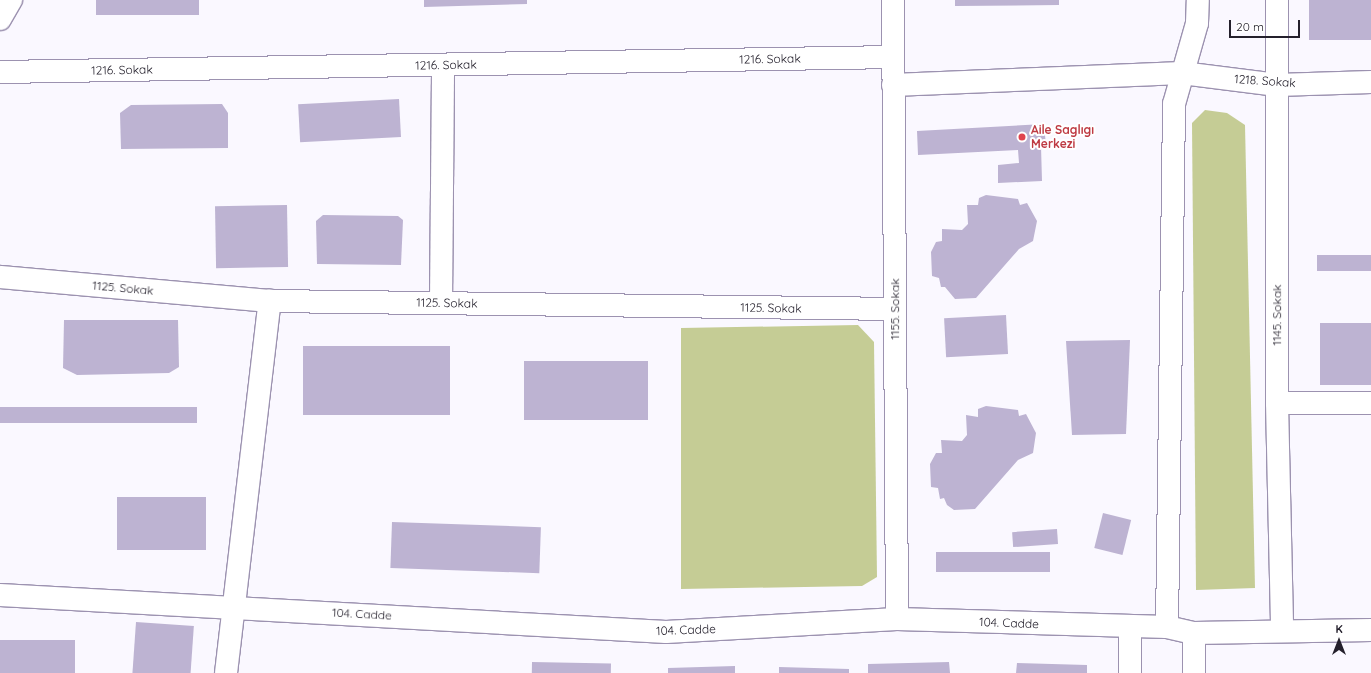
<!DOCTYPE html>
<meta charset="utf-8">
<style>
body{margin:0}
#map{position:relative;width:1371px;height:673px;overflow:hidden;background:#faf8ff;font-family:Quicksand,sans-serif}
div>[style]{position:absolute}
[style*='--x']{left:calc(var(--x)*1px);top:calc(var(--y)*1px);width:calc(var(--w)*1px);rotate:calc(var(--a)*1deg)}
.green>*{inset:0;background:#c5cc95}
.building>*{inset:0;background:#bdb3d2;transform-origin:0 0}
.roads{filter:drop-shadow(1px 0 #9c92b0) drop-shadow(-1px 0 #9c92b0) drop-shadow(0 1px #9c92b0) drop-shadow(0 -1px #9c92b0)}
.minor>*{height:22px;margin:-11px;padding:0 11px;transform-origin:11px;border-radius:11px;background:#fff}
.dots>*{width:11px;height:11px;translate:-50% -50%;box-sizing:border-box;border:2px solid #fff;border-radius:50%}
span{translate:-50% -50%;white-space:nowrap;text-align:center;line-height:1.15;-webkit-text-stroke:4px #fff;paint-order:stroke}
.street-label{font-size:12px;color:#24202c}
.health-label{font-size:12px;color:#be3a42;font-weight:700}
.left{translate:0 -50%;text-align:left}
.north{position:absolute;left:1319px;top:621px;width:40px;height:40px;-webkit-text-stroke:3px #fff;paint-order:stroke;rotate:0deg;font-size:11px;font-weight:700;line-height:16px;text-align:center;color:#24202c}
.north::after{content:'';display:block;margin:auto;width:14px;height:18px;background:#24202c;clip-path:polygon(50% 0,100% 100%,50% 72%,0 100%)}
.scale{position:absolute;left:1229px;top:20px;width:71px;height:18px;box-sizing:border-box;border:2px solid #24202c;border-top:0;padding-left:5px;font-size:12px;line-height:14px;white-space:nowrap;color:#24202c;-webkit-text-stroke:3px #fff;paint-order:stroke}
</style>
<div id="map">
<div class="green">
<i style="clip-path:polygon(1205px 110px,1227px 113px,1245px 125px,1255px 588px,1196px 590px,1192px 123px)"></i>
<i style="clip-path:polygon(858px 325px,874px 342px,877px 577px,862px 586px,681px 589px,681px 328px)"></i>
</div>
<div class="building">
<i style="left:96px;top:0;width:103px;height:15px"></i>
<i style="clip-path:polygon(424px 0,527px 0,527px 4px,424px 7px)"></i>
<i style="clip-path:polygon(955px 0,1059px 0,1059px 5px,955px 6px)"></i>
<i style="left:1309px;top:0;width:62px;height:40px"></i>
<i style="left:399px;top:99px;width:38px;height:101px;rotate:87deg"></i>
<i style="clip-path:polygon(222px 104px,228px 113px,228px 148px,121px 149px,120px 113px,131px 105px)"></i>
<i style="clip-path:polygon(1044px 124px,1046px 146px,1041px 146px,1042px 181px,998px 183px,998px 165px,1019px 163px,1018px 150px,918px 155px,917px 131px)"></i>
<i style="clip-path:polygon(986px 195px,1018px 199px,1020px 205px,1027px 203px,1037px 221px,1033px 241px,1019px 249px,976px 298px,955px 299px,945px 287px,941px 287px,939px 278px,932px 276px,931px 252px,936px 242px,942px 241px,942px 229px,962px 230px,968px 224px,967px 205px,978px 205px,979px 198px)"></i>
<i style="left:287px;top:205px;width:62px;height:72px;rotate:89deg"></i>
<i style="clip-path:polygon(323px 215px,398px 216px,403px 220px,401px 265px,317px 264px,316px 221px)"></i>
<i style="left:1317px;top:255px;width:54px;height:16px"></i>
<i style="left:1006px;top:315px;width:39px;height:62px;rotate:87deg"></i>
<i style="clip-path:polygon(64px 320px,178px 320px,179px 367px,169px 373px,77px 375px,63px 368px)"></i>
<i style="left:1371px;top:323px;width:62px;height:51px;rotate:90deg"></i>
<i style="clip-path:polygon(1130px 340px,1126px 434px,1072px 435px,1066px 341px)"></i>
<i style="left:450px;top:346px;width:69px;height:147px;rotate:90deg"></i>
<i style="left:524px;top:361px;width:124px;height:59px"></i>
<i style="clip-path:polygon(986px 406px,1018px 410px,1019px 416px,1026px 414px,1036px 433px,1033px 453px,1018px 460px,975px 509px,954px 510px,947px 505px,944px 498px,940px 499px,938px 488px,931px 487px,930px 464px,936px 453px,942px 453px,941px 440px,962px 441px,967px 435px,966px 415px,978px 417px,978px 409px)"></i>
<i style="left:0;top:407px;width:197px;height:16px"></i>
<i style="left:117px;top:497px;width:89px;height:53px"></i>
<i style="left:1103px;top:513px;width:29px;height:36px;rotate:14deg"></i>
<i style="left:392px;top:522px;width:149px;height:46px;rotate:2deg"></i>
<i style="left:1057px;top:529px;width:15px;height:45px;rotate:86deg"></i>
<i style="left:1050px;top:552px;width:20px;height:114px;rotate:90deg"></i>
<i style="left:136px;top:622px;width:58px;height:51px;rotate:4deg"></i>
<i style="left:75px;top:640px;width:33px;height:75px;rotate:90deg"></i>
<i style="left:532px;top:662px;width:79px;height:11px;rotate:1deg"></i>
<i style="clip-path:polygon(949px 662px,950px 673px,868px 673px,868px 664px)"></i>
<i style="clip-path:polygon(1017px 663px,1087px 665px,1087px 673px,1016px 673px)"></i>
<i style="clip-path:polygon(735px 666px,735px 673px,668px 673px,668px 668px)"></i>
<i style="clip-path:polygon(779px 667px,849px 669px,849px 673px,779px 673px)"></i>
</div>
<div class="roads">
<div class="minor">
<i style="--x:893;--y:0;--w:619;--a:89.63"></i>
<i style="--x:1277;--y:0;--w:403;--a:90"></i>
<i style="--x:1277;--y:403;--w:228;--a:88.7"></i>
<i style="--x:0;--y:19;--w:22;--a:-60"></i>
<i style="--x:0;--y:72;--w:892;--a:-0.96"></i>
<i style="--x:893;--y:85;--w:289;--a:-2.4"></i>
<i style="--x:1182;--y:73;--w:96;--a:7.2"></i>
<i style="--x:1277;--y:85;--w:94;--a:-1.8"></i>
<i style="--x:0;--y:277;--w:271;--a:5.1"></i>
<i style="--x:270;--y:301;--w:625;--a:0.73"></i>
<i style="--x:441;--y:303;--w:238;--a:-89.5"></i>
<i style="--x:1277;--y:403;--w:94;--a:0"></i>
<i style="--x:0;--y:595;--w:667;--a:3.18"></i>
<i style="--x:666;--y:632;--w:231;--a:-3.2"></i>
<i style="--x:897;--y:619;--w:270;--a:1.7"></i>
<i style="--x:1167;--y:627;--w:28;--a:13"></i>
<i style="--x:1194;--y:633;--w:177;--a:-1"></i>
<i style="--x:1167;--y:627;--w:523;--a:-89.23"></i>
<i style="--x:1174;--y:104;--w:84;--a:-74.1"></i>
<i style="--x:1197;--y:23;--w:23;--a:-88"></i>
<i style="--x:1130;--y:628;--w:45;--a:90"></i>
<i style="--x:226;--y:673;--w:375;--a:-83.3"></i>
<i style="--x:1194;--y:673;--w:40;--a:-90"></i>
</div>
</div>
<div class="dots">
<i style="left:1022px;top:137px;background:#e0444e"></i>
</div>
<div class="street-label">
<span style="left:770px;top:59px;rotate:-1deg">1216. Sokak</span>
<span style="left:446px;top:65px;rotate:-1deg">1216. Sokak</span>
<span style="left:122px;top:70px;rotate:-1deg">1216. Sokak</span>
<span style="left:1265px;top:81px;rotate:4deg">1218. Sokak</span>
<span style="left:123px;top:288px;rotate:5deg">1125. Sokak</span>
<span style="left:447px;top:303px;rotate:1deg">1125. Sokak</span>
<span style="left:771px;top:308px;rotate:1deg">1125. Sokak</span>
<span style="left:895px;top:309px;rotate:-90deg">1155. Sokak</span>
<span style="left:1277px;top:315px;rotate:-90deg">1145. Sokak</span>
<span style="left:362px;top:614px;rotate:3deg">104. Cadde</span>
<span style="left:1009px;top:623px;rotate:2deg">104. Cadde</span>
<span style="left:686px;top:630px;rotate:-2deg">104. Cadde</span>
</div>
<div class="health-label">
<span class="left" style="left:1031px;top:137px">Aile Saglıgı<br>Merkezi</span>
</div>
<div class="north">K</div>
<div class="scale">20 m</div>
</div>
